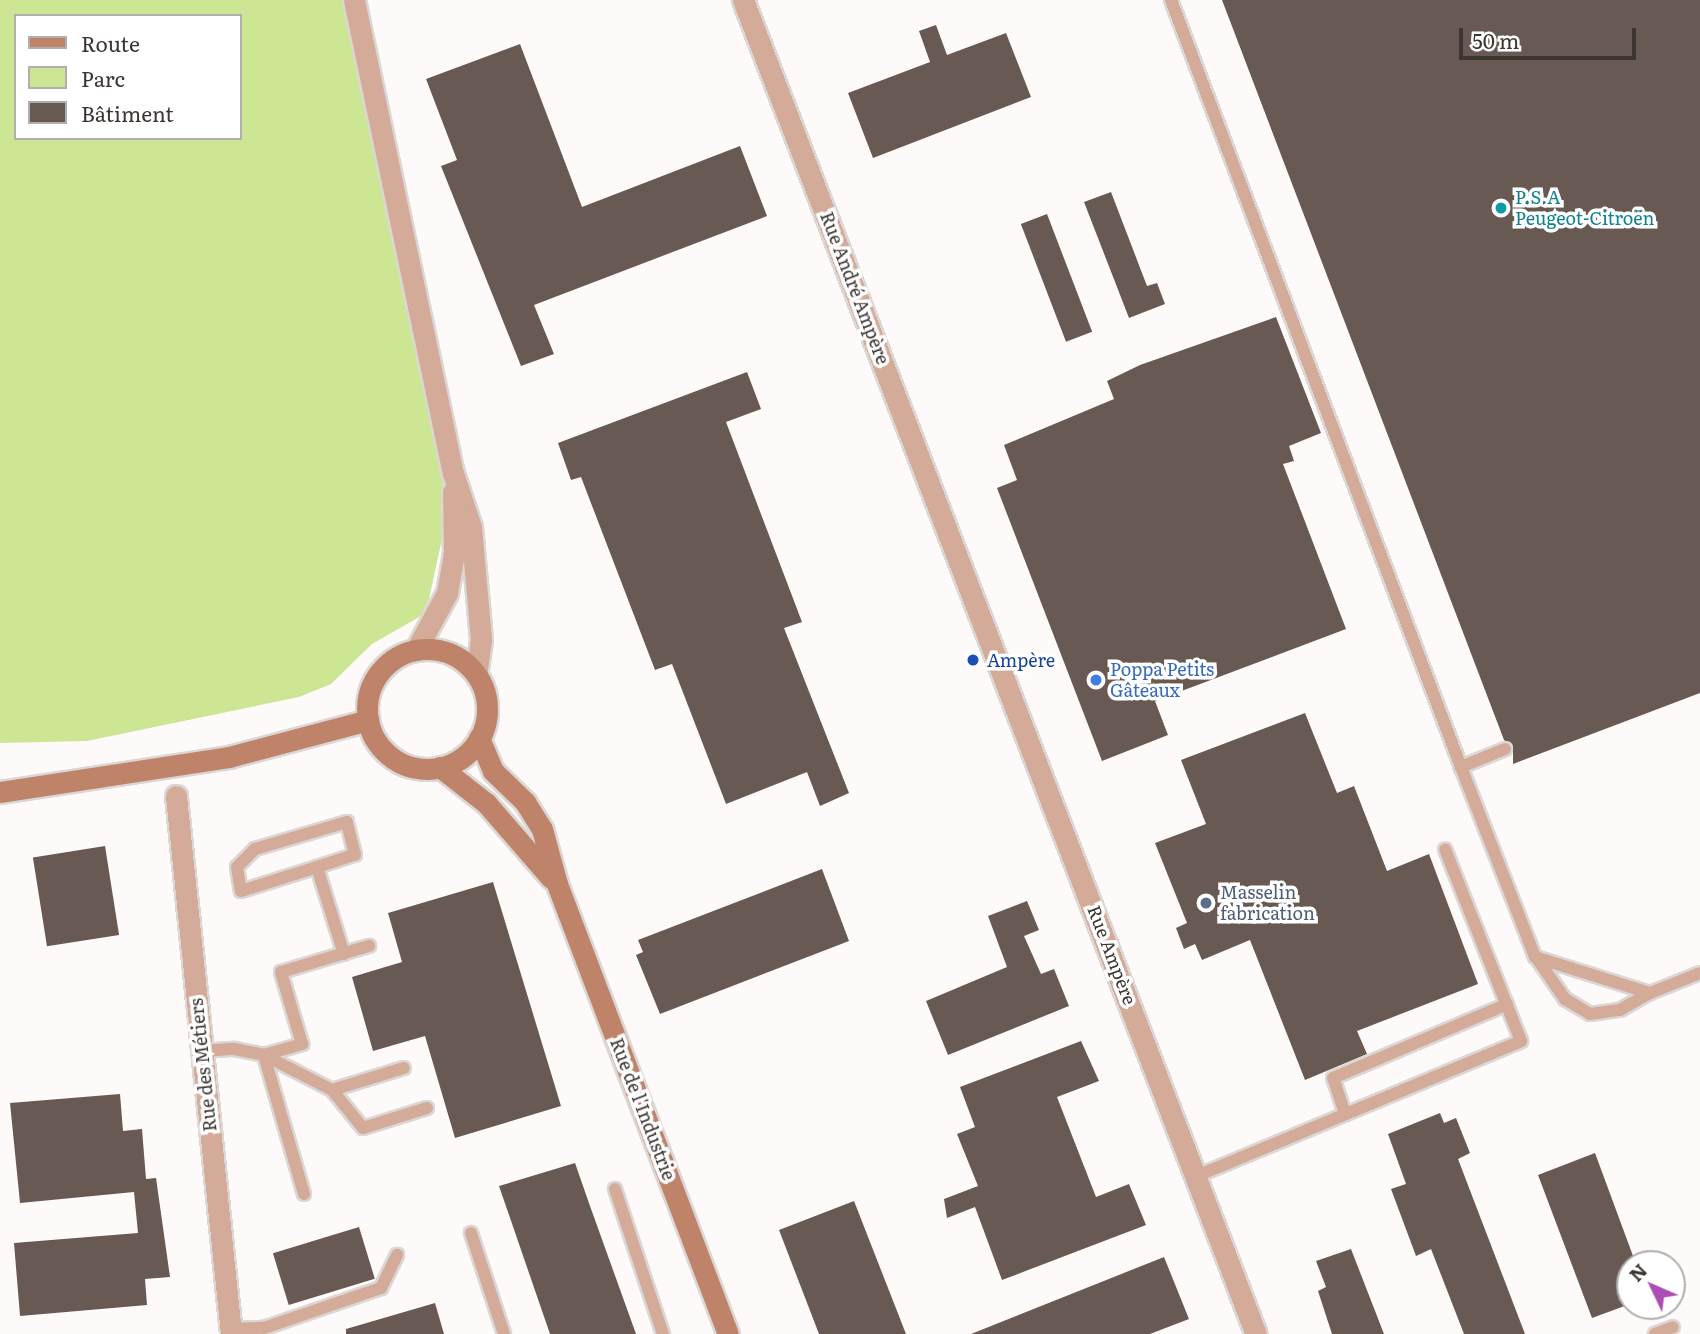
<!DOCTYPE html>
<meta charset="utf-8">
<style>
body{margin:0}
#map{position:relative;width:1700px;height:1334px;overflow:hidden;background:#fefaf9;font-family:Literata,serif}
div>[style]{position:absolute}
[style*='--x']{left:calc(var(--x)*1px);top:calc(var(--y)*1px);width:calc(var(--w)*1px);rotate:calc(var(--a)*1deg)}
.green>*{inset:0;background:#cce693}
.building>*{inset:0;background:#685a53;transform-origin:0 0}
.roads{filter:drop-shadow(2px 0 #dbd7d5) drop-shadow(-2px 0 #dbd7d5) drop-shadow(0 2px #dbd7d5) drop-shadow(0 -2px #dbd7d5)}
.lane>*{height:12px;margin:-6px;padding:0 6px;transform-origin:6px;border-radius:6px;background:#d4ab99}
.street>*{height:21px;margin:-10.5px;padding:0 10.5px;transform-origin:10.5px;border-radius:10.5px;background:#d4ab99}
.secondary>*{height:21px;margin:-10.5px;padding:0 10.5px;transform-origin:10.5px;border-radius:10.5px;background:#be8369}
.secondary>.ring{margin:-10.5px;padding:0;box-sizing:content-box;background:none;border:21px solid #be8369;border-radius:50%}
.dots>*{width:19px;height:19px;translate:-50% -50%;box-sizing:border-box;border:4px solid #fff;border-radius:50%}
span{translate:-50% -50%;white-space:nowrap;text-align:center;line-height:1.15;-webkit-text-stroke:7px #fff;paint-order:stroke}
.culture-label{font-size:18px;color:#0d838f}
.left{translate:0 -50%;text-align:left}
.street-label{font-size:18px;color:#3c3532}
.transit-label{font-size:18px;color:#164399}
.shop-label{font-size:18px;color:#366cbe}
.service-label{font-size:18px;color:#4e5e75}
.legend{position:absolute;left:14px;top:14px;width:228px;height:126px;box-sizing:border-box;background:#fff;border:2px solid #b1aead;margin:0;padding:9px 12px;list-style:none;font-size:21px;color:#3c3532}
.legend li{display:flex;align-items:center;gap:14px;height:35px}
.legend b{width:35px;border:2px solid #b1aead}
.north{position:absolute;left:1616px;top:1250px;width:70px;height:70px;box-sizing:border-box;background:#fff;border:2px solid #b1aead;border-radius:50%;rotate:314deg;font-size:19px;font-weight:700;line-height:28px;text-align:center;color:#3c3532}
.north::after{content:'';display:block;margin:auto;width:24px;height:32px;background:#ad4db6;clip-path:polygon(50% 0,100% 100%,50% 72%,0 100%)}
.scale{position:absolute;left:1459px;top:28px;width:177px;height:32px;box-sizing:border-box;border:4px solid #3c3532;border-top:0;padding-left:9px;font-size:21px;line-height:24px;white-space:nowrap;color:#3c3532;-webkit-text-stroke:5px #fff;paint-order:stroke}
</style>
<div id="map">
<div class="green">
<i style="clip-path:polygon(evenodd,0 0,354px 0,456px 474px,429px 599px,421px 616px,372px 644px,331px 684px,299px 697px,87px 741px,0 743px,0 0,16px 16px,240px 16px,240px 138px,16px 138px,16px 16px)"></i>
</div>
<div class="building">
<i style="clip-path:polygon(1222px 0,1700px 0,1700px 693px,1513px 764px,1513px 746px,1504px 740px)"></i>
<i style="clip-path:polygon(936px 25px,947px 55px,1006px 33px,1031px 97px,873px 158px,848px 93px,930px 62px,919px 31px)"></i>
<i style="clip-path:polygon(520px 44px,582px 207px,740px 146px,767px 216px,534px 305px,554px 354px,521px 366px,441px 166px,457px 160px,426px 79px)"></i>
<i style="clip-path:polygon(1111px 192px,1147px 286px,1157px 283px,1165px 304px,1129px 318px,1084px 202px)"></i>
<i style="left:1047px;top:214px;width:126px;height:28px;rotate:69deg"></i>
<i style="clip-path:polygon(1276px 317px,1321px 433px,1289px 446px,1294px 461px,1283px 464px,1346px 629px,1155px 701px,1168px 735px,1102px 761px,997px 488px,1017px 480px,1004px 445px,1114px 399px,1107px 381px,1140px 365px)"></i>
<i style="clip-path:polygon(747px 372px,761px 409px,726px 422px,802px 622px,784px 628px,849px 793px,820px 806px,807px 772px,726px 804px,672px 664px,655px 670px,581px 477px,571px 480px,558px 443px)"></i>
<i style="clip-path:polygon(1305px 713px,1337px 793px,1354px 786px,1387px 871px,1429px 854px,1478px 984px,1357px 1031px,1367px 1054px,1305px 1080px,1250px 940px,1202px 960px,1195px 944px,1184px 949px,1176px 928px,1187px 923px,1155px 843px,1206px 824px,1181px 760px)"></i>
<i style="left:105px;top:846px;width:90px;height:73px;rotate:81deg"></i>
<i style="clip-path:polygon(822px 869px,849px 941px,660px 1014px,636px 955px,643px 952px,638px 940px)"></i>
<i style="clip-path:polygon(493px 882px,561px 1106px,455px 1138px,425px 1036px,373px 1051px,352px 977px,402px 962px,388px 913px)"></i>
<i style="clip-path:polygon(1027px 901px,1039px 930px,1024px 936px,1041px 974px,1054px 969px,1069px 1006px,948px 1055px,926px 1001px,1007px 967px,988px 916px)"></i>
<i style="clip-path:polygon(1081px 1041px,1099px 1081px,1057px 1097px,1096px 1197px,1129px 1184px,1146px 1225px,1002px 1280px,975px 1207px,947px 1218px,944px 1199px,978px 1186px,957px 1134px,975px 1127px,960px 1087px)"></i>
<i style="clip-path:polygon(120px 1094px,123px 1131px,142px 1129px,146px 1179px,156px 1178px,170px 1277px,145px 1279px,147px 1305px,20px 1316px,14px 1243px,138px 1233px,134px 1192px,20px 1203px,10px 1103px)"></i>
<i style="clip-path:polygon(1440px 1113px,1444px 1123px,1456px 1118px,1470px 1153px,1458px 1159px,1525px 1334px,1464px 1334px,1431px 1249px,1416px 1256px,1391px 1189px,1406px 1184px,1388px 1134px)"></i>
<i style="clip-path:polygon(1595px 1153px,1636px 1264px,1630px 1264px,1630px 1304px,1592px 1318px,1538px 1175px)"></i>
<i style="clip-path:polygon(575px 1163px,590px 1206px,636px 1334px,550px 1334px,499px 1186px)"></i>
<i style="clip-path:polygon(854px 1201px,906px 1334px,819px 1334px,779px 1230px)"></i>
<i style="left:359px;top:1227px;width:54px;height:90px;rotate:73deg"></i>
<i style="clip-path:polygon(1351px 1249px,1384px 1334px,1332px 1334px,1318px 1291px,1326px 1287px,1316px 1261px)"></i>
<i style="clip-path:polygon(1164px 1257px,1189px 1319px,1150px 1334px,971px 1334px)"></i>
<i style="clip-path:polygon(435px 1303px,444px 1334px,346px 1334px,346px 1329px)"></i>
</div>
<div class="roads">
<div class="lane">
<i style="--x:1171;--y:0;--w:820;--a:69.29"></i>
<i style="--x:1505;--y:749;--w:48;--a:157.8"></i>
<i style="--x:1461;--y:767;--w:204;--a:68.7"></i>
<i style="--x:1535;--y:957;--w:121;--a:17.4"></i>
<i style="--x:1650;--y:993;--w:54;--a:-21.8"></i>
<i style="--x:317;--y:867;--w:40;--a:-18"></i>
<i style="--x:355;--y:855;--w:34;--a:-104"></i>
<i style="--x:347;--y:822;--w:96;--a:163.6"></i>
<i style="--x:255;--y:849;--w:25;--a:135"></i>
<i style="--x:237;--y:867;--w:24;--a:81"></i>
<i style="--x:241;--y:891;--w:80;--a:-17.5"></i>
<i style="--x:317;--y:867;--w:91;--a:72.8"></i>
<i style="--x:1536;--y:957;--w:51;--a:55.4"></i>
<i style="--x:1565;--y:999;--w:29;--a:31"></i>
<i style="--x:1590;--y:1014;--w:30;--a:-8"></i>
<i style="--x:1620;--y:1010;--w:34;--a:-30"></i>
<i style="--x:202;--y:1051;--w:32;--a:-4"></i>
<i style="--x:234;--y:1049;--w:31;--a:11"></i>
<i style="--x:264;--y:1055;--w:76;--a:27.2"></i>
<i style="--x:332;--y:1090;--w:75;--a:-17"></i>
<i style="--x:332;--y:1090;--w:49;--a:50.8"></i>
<i style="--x:363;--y:1128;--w:67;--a:-17.4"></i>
<i style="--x:1345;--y:1114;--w:38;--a:-108"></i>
<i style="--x:1333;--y:1078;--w:189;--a:-23"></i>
<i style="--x:1197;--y:1176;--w:351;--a:-22.6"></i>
<i style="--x:1521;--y:1041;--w:206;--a:-111.6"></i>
<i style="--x:615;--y:1189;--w:153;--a:71.7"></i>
<i style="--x:304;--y:1194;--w:145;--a:-106.1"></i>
<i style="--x:264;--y:1055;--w:40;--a:-16"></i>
<i style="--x:302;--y:1044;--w:75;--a:-106.3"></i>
<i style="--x:281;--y:972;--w:92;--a:-16.5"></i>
<i style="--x:471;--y:1233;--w:106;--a:71.9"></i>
<i style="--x:230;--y:1329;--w:34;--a:-2"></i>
<i style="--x:264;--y:1328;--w:124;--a:-18.9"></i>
<i style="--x:381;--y:1288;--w:37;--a:-64"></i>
<i style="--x:1655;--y:1334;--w:19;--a:-21"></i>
</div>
<div class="street">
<i style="--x:354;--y:0;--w:483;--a:78.2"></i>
<i style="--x:453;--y:473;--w:57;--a:71.6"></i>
<i style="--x:471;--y:527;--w:113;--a:84.9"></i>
<i style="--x:481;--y:640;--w:34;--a:98"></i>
<i style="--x:743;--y:0;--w:1429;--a:68.97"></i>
<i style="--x:416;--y:650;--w:65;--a:-61.5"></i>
<i style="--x:447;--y:593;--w:41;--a:-80.1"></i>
<i style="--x:454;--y:553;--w:61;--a:-90.9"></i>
<i style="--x:176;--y:796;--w:541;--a:84.16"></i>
</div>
<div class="secondary">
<i class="ring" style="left:367px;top:649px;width:99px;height:99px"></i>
<i style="--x:479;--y:738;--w:36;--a:67"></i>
<i style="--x:493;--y:771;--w:45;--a:44.1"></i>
<i style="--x:525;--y:802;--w:32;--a:58"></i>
<i style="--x:542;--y:829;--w:57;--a:74.7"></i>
<i style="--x:557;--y:884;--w:481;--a:69.2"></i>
<i style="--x:440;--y:767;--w:60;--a:38.2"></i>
<i style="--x:487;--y:804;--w:98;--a:49.1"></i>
<i style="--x:0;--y:792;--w:232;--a:-8.7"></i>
<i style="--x:229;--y:757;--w:144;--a:-14.9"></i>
</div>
</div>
<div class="dots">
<i style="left:1501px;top:208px;background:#0f9aa8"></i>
<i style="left:973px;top:660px;background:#1a4fb4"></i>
<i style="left:1096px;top:680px;background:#3f7fe0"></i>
<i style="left:1206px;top:903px;background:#5c6f8a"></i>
</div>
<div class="culture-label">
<span class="left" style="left:1515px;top:208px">P.S.A<br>Peugeot-Citroën</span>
</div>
<div class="street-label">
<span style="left:855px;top:288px;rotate:69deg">Rue André Ampère</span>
<span style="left:1112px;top:955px;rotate:69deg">Rue Ampère</span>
<span style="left:203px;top:1065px;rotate:-96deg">Rue des Métiers</span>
<span style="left:643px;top:1109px;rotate:69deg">Rue de l'Industrie</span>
</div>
<div class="transit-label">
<span class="left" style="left:987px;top:660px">Ampère</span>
</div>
<div class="shop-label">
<span class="left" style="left:1110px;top:680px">Poppa Petits<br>Gâteaux</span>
</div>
<div class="service-label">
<span class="left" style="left:1220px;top:903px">Masselin<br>fabrication</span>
</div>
<ul class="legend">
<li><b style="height:9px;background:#be8369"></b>Route</li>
<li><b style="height:19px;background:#cce693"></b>Parc</li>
<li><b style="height:19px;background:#685a53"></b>Bâtiment</li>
</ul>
<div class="north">N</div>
<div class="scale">50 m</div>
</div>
